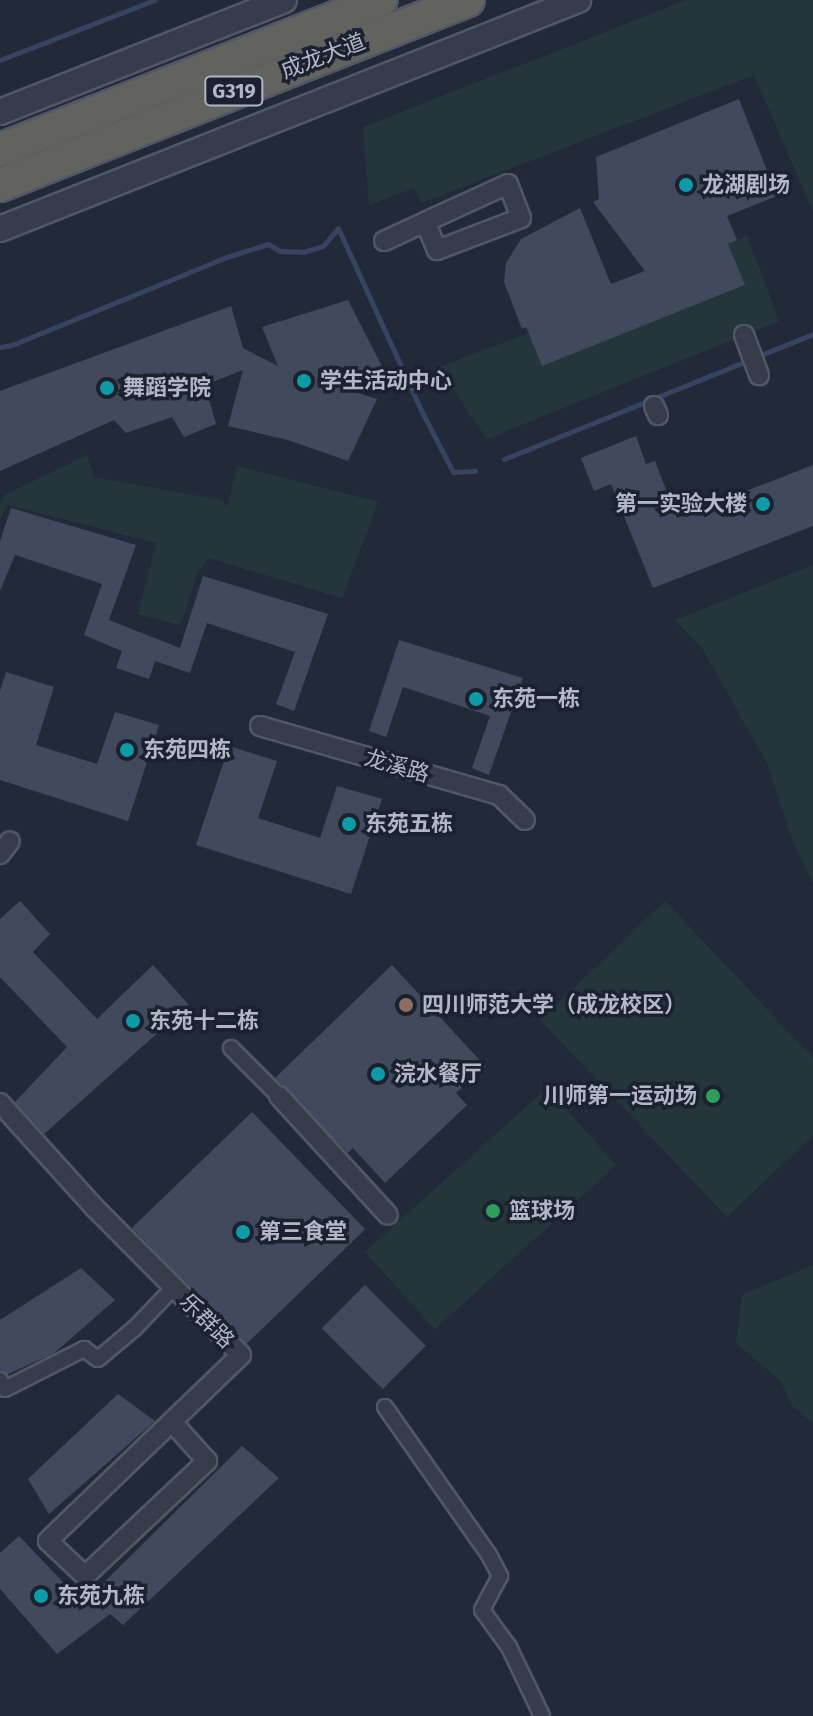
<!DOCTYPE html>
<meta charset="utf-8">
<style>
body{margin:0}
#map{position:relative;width:813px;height:1716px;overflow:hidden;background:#222a3a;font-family:"Fira Sans","Noto Sans SC",sans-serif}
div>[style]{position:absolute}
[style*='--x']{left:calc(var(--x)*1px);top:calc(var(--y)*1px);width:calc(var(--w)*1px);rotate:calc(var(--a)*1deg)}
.green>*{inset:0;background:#24363b;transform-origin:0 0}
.stream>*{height:5px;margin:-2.5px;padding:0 2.5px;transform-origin:2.5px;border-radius:2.5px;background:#364361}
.building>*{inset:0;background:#41495c;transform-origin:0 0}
.roads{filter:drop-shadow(2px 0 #515765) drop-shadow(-2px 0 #515765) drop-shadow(0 2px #515765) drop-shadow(0 -2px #515765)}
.pedestrian>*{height:14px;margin:-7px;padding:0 7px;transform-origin:7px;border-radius:7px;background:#363c4a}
.minor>*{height:18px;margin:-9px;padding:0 9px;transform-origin:9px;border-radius:9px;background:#363c4a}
.tertiary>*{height:24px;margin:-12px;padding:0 12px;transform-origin:12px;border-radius:12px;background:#363c4a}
.trunk>*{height:32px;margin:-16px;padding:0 16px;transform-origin:16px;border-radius:16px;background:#62625f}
.dots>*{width:22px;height:22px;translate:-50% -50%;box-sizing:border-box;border:4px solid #1b212f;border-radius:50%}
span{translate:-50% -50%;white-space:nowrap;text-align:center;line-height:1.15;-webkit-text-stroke:7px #1b212f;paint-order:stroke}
.shield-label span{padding:2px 6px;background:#1b212f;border:2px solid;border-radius:6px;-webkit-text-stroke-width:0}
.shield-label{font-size:20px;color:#b1b7c6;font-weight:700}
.street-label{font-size:22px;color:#b1b7c6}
.poi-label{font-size:22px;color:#b1b7c6;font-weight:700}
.left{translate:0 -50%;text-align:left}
.right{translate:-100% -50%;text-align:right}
</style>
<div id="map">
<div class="green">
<i style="clip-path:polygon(687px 0,813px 0,813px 211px,754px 75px,421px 203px,414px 188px,369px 205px,363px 127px)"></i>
<i style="clip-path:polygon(747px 235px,779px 321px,487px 439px,438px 368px,529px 333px,542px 365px,744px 286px,728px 244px)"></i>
<i style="clip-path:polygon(87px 455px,94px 477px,221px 500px,227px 507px,237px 466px,378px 502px,342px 598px,209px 558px,197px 574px,181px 625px,138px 614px,156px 543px,8px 505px,0 521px,0 503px,5px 495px)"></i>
<i style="clip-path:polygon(813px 565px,813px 884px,791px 837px,767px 763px,702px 648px,675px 620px)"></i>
<i style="clip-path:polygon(665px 901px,813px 1058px,813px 1135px,727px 1217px,540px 1020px)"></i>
<i style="left:547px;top:1088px;width:104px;height:245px;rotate:48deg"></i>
<i style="clip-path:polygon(813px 1265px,813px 1423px,791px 1405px,781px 1381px,736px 1343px,742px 1295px)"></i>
</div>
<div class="stream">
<i style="--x:0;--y:60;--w:166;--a:-21.2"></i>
<i style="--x:0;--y:347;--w:12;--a:-9"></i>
<i style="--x:12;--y:345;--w:232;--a:-22.3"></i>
<i style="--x:227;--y:257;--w:43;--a:-17.6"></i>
<i style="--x:268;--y:244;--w:14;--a:30"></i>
<i style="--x:280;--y:251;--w:23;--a:2"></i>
<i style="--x:303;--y:252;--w:21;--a:-17"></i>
<i style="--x:323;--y:246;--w:23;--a:-50"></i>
<i style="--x:338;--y:228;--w:202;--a:65.5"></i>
<i style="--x:422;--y:412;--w:68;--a:62.7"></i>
<i style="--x:453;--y:472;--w:22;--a:-3"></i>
<i style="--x:758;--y:356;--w:59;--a:-21.8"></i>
<i style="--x:504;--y:459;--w:264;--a:-22"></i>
</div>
<div class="building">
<i style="clip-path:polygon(739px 99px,777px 196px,727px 216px,737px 240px,728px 244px,745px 285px,542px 366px,526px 327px,522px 329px,504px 282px,506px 263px,521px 239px,580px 208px,611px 284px,645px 271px,593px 202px,599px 199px,596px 157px)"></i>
<i style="clip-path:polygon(348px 300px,386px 374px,345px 389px,377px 399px,348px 461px,288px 440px,228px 426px,243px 370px,205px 385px,216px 424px,184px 437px,172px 417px,126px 433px,114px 420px,0 471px,0 391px,231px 306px,243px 348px,278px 366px,262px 327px)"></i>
<i style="clip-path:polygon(636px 436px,646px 464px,655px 461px,677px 518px,813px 465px,813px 526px,653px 588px,611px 484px,594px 491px,581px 458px)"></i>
<i style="clip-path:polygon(11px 508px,136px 545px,109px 620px,180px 648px,203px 576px,328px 614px,294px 711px,276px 704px,295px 652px,207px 623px,190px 673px,155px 661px,149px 679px,116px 668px,122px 651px,84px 635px,102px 584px,15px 555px,0 591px,0 541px)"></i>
<i style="clip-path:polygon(399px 640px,523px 678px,489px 775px,472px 768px,490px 716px,403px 687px,386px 737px,369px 731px)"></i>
<i style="clip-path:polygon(6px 672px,54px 687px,36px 745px,97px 764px,115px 712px,159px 725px,128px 821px,0 780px,0 691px)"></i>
<i style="clip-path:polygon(229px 746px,277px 761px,258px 818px,320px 838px,337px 786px,382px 799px,351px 894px,196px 845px)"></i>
<i style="clip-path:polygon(20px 901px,50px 934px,33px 952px,97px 1019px,153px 965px,189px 1005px,44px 1134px,15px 1102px,67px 1047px,0 977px,0 919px)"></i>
<i style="clip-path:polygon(392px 965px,486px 1067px,456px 1093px,467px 1105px,385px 1183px,353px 1148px,348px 1153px,275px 1078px)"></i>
<i style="left:252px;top:1112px;width:163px;height:167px;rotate:46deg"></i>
<i style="clip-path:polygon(81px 1268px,115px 1300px,53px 1354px,8px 1374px,0 1370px,0 1320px)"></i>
<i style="left:365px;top:1285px;width:86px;height:61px;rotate:45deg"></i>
<i style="clip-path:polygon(118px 1394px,155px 1421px,49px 1514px,28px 1479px)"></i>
<i style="clip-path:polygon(242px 1446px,279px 1478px,123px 1625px,110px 1614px,57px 1654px,0 1589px,0 1553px,19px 1536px,83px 1603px)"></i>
</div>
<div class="roads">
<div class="pedestrian">
<i style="--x:231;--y:1048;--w:68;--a:45"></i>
<i style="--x:0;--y:1380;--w:10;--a:61"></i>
<i style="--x:5;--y:1389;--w:89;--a:-26.9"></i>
<i style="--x:84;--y:1349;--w:17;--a:36"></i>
<i style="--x:98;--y:1359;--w:48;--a:-40"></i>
<i style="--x:135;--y:1328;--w:57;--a:-46.4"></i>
<i style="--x:385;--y:1407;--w:181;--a:54.9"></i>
<i style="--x:489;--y:1555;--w:24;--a:62"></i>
<i style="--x:500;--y:1576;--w:38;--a:118"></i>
<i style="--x:482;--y:1610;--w:46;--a:53.9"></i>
<i style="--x:509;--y:1647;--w:76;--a:64.4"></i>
</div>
<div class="minor">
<i style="--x:384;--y:241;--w:45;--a:-24.9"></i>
<i style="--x:425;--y:222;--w:91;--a:-24.6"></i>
<i style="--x:508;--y:184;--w:36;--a:69"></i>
<i style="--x:521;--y:218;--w:90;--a:159.1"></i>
<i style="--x:437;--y:250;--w:30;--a:-113"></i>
<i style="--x:744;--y:335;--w:43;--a:69.4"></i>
<i style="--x:654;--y:406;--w:10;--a:66"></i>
<i style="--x:260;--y:726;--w:249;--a:16.1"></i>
<i style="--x:499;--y:795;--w:36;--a:44"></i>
<i style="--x:0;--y:854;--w:16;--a:-52"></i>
<i style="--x:279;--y:1096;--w:161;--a:47.5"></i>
<i style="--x:0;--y:1103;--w:142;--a:47.9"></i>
<i style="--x:95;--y:1208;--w:207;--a:45.2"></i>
<i style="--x:241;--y:1355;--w:268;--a:136.1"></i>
<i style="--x:48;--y:1541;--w:51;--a:43.4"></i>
<i style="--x:85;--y:1576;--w:168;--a:-43.3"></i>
<i style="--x:207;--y:1461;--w:52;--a:-131.9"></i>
</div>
<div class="tertiary">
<i style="--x:0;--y:112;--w:305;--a:-21.5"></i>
<i style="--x:0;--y:229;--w:622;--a:-21.61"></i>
</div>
<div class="trunk">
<i style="--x:0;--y:150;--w:409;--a:-21.5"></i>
<i style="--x:0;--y:185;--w:503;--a:-21.57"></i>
</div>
</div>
<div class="dots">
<i style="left:686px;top:185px;background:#0f9aa8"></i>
<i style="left:304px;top:381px;background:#0f9aa8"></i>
<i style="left:107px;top:388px;background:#0f9aa8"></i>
<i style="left:763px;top:504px;background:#0f9aa8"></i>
<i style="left:476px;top:699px;background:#0f9aa8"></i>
<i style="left:127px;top:750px;background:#0f9aa8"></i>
<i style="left:349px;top:824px;background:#0f9aa8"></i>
<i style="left:406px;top:1005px;background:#8d6e63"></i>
<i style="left:133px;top:1021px;background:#0f9aa8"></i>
<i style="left:378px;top:1074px;background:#0f9aa8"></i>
<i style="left:713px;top:1096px;background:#2e9e5b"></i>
<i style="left:493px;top:1211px;background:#2e9e5b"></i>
<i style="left:243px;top:1232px;background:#0f9aa8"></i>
<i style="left:41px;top:1596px;background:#0f9aa8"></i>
</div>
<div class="shield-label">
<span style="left:234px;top:91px">G319</span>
</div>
<div class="street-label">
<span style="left:323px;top:56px;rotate:-21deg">成龙大道</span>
<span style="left:397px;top:766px;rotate:16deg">龙溪路</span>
<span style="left:207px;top:1321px;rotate:45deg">乐群路</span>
</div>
<div class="poi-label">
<span class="left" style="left:702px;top:185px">龙湖剧场</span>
<span class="left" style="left:320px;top:381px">学生活动中心</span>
<span class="left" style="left:123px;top:388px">舞蹈学院</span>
<span class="right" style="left:747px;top:504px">第一实验大楼</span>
<span class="left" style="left:492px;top:699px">东苑一栋</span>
<span class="left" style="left:143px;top:750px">东苑四栋</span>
<span class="left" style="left:365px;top:824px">东苑五栋</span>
<span class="left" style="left:422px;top:1005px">四川师范大学（成龙校区）</span>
<span class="left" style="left:149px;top:1021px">东苑十二栋</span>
<span class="left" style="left:394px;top:1074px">浣水餐厅</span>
<span class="right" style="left:697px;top:1096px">川师第一运动场</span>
<span class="left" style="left:509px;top:1211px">篮球场</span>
<span class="left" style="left:259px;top:1232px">第三食堂</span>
<span class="left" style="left:57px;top:1596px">东苑九栋</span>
</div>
</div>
